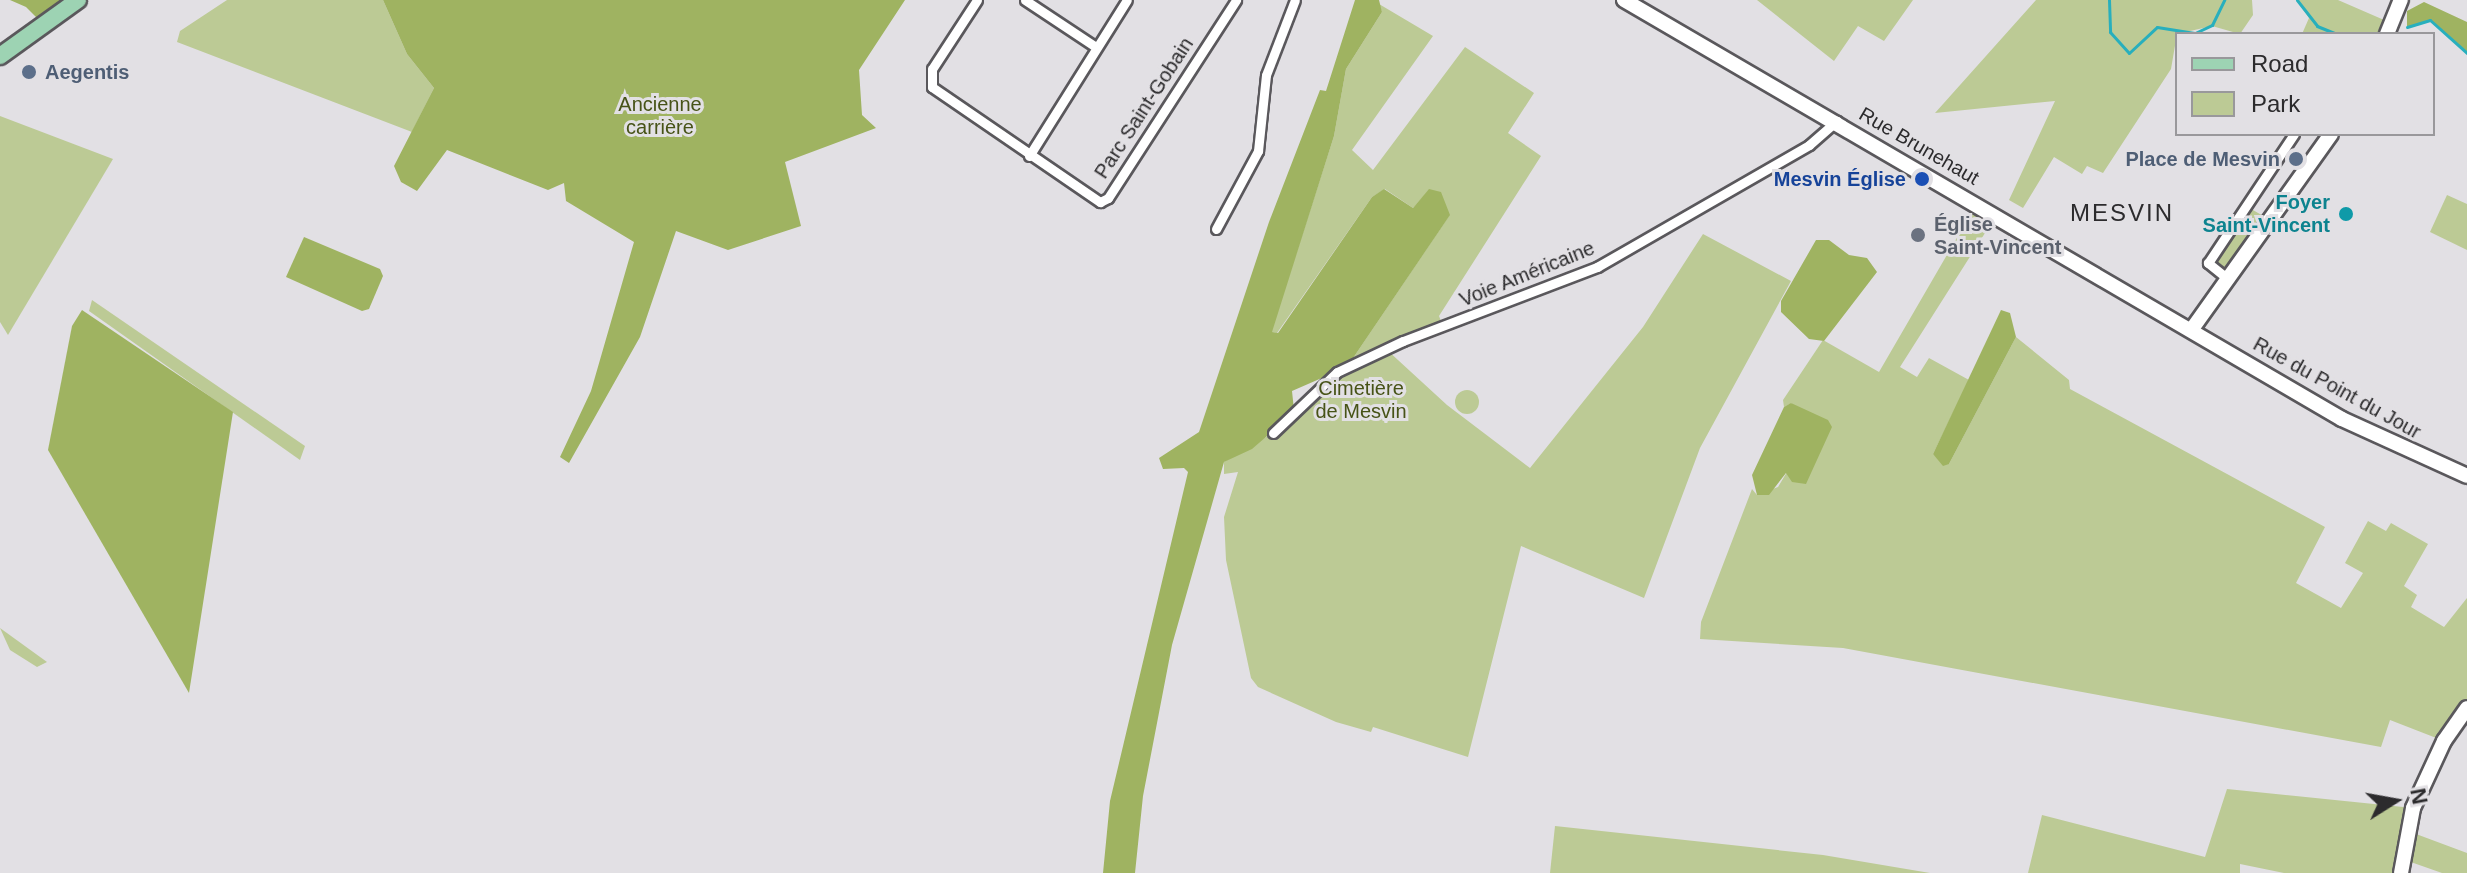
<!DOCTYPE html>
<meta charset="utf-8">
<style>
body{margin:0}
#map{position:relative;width:2467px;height:873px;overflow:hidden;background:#e2e0e4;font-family:Helvetica,sans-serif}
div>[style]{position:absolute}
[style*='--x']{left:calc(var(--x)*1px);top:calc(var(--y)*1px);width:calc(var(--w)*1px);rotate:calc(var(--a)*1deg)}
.green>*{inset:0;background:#bcca95;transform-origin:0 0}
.round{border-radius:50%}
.forest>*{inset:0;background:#9fb361}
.stream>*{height:3px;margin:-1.5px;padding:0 1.5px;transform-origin:1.5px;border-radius:1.5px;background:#28afbd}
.roads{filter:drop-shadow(2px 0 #5a585c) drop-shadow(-2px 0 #5a585c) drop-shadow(0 2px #5a585c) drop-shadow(0 -2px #5a585c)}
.street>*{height:9px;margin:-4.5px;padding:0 4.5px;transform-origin:4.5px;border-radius:4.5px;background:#fff}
.secondary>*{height:14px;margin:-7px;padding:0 7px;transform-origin:7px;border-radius:7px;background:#fff}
.primary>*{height:16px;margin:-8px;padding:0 8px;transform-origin:8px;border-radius:8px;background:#9dd3b3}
.dots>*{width:22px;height:22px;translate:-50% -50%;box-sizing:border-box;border:4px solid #e2e0e4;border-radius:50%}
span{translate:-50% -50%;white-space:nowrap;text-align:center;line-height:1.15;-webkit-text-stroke:6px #e2e0e4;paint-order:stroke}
.service-label{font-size:20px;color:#4e5e75;font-weight:700}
.left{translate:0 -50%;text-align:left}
.right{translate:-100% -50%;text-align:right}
.park-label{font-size:20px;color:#475317}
.street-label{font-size:20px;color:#2c2b2d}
.transit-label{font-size:20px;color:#164399;font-weight:700}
.culture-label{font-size:20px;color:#0d838f;font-weight:700}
.worship-label{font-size:20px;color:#5b616d;font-weight:700}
.quarter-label{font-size:24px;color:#2c2b2d;letter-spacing:2px}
.legend{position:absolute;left:2175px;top:32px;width:260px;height:104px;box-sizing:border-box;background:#e2e0e4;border:2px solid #99989b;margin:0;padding:10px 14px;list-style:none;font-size:24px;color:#2c2b2d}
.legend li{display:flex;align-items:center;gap:16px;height:40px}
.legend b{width:40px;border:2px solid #99989b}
.north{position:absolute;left:2355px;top:761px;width:80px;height:80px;-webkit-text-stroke:6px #e2e0e4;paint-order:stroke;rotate:79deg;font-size:22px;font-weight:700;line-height:32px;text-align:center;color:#2c2b2d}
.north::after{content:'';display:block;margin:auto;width:28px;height:36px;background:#2c2b2d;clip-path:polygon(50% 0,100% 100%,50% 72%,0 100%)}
</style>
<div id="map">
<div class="green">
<i style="clip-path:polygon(227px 0,383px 0,407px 54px,434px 88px,412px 132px,177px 42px,180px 31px)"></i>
<i style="clip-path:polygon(1757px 0,1913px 0,1884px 41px,1858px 26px,1834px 61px)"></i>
<i style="clip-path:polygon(2036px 0,2252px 0,2253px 15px,2240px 34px,2212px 26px,2177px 34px,2171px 69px,2103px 173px,2087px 166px,2082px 174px,2054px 157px,2023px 208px,2009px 200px,2055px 101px,1935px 113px)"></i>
<i style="clip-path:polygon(2297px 0,2338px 0,2391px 23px,2387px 34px,2302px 34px,2309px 18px)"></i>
<i style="clip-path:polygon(1379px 4px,1433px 36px,1352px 150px,1373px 170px,1465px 47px,1534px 93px,1508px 133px,1541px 156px,1439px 316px,1443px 326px,1386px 349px,1447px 405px,1530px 468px,1643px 327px,1703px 234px,1791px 281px,1700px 448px,1644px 598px,1521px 546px,1468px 757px,1373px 727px,1371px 732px,1336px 722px,1258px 687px,1251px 678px,1226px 560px,1224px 517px,1238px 472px,1224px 474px,1224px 462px,1273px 433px,1311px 401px,1315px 404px,1322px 387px,1356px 368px,1347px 367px,1449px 216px,1429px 190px,1413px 208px,1385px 189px,1372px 197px,1277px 333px,1271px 332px,1334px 136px,1346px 69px,1382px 12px)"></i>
<i style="clip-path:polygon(0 116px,113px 159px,8px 335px,0 322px)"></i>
<i style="clip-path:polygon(2447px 195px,2467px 204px,2467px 250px,2430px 232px)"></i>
<i style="left:2246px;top:206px;width:28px;height:69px;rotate:30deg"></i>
<i style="clip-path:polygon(1973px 210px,1992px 222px,1900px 367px,1917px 377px,1929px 358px,1969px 380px,1933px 454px,1949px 464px,2016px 337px,2069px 380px,2070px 389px,2325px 527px,2296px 583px,2341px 608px,2363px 573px,2345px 563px,2368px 521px,2386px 531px,2391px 523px,2428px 544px,2404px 586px,2417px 595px,2411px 607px,2444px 627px,2467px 598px,2467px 708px,2444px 741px,2390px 720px,2381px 747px,1843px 648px,1700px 639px,1701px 622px,1752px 489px,1757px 495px,1778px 487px,1787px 472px,1792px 403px,1784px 407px,1783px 400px,1823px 340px,1879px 372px)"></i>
<i style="clip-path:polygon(92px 300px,305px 446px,300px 460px,89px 311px)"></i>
<i class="round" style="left:1455px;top:390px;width:24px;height:24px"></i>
<i style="clip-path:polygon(0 628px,47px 662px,37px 667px,10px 650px)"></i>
<i style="clip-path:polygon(2227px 789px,2413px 808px,2408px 831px,2467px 853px,2467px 873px,2442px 873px,2405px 860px,2401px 873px,2284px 873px,2240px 864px,2240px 873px,2028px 873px,2042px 815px,2205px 857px)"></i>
<i style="clip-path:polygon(1555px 826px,1823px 855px,1930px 873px,1550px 873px)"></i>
</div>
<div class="forest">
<i style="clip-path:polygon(10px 0,78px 0,44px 25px,26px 7px)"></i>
<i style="clip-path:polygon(383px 0,905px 0,859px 70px,862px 115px,876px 128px,785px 162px,801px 226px,728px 250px,676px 231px,640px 337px,569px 463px,560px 457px,591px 391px,634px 242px,566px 201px,564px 183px,548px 190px,447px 150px,417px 191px,401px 182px,394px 166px,434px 88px,407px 54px)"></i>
<i style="clip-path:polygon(1355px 0,1379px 0,1382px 12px,1346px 69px,1334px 136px,1272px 332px,1278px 333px,1372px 197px,1384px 189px,1413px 208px,1429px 189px,1441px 192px,1450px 215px,1347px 367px,1292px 391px,1294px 410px,1280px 425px,1252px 449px,1224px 462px,1172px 645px,1143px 796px,1135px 873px,1103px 873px,1110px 801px,1188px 472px,1184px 468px,1163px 469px,1159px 458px,1199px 432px,1269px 222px,1320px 90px,1326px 91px)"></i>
<i style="clip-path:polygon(2424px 2px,2467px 22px,2467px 53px,2430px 20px,2407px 27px,2407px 11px)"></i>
<i style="clip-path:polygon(304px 237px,380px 269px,383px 276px,369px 309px,362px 311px,286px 277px)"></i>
<i style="clip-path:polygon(1816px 240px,1829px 240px,1849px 255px,1867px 258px,1877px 272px,1824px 341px,1809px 339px,1781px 312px,1781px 301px)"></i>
<i style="clip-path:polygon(82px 310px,233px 412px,189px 693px,48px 450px,72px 326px)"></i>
<i style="clip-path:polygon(2001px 310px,2010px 313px,2016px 337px,1949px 464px,1943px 466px,1933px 454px)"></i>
<i style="clip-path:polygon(1791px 403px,1828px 420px,1832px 427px,1806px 484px,1792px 482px,1786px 473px,1769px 495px,1757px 495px,1752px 475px,1784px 407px)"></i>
</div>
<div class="stream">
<i style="--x:2109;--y:0;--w:32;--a:88"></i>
<i style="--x:2110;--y:32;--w:28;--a:48"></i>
<i style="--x:2129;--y:53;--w:38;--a:-43"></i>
<i style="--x:2157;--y:27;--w:38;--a:9"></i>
<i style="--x:2195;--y:33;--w:19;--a:-25"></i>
<i style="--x:2212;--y:25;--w:28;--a:-64"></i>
<i style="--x:2297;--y:0;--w:33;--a:52"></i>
<i style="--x:2317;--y:26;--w:22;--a:22"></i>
<i style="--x:2407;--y:27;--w:24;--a:-17"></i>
<i style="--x:2430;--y:20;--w:50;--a:41.7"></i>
</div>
<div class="roads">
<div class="street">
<i style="--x:977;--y:0;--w:82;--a:123.1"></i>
<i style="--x:932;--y:69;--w:18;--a:90"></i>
<i style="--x:932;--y:87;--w:204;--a:34.4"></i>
<i style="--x:1100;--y:202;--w:9;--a:-27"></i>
<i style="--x:1108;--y:198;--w:236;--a:-57.1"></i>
<i style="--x:1025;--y:0;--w:85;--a:33.5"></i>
<i style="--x:1029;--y:156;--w:184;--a:-57.9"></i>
<i style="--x:1216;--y:229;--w:89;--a:-61.7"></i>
<i style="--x:1258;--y:151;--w:76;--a:-84"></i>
<i style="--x:1266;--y:75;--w:80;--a:-68.9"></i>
<i style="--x:2228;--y:279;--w:26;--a:-141"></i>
<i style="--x:2208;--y:263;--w:155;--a:-56.3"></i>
<i style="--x:1273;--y:433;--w:88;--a:-43.6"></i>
<i style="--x:1337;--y:372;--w:73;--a:-25.2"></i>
<i style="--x:1403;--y:341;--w:208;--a:-20.9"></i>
<i style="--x:1597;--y:267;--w:245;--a:-29.9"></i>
<i style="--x:1809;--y:145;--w:37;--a:-41"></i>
</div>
<div class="secondary">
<i style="--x:1624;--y:0;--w:831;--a:30.27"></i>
<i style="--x:2342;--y:419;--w:137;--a:24.5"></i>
<i style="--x:2387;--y:34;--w:37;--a:-68"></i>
<i style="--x:2192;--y:329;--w:239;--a:-54.5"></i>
<i style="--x:2401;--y:873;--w:66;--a:-79.5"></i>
<i style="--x:2413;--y:808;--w:74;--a:-65.2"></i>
<i style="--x:2444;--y:741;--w:40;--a:-55.1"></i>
</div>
<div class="primary">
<i style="--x:0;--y:56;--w:96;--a:-35.7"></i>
</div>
</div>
<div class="dots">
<i style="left:29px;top:72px;background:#5c6f8a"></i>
<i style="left:2296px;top:159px;background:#5c6f8a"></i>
<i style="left:1922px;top:179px;background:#1a4fb4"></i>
<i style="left:2346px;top:214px;background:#0f9aa8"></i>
<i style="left:1918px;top:235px;background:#6b7280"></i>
</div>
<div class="service-label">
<span class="left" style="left:45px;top:72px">Aegentis</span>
<span class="right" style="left:2280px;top:159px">Place de Mesvin</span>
</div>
<div class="park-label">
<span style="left:660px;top:116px">Ancienne<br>carrière</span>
<span style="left:1361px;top:400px">Cimetière<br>de Mesvin</span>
</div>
<div class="street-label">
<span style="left:1144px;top:108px;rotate:-57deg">Parc Saint-Gobain</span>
<span style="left:1919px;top:146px;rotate:30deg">Rue Brunehaut</span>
<span style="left:1527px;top:274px;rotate:-22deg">Voie Américaine</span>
<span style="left:2337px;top:388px;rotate:29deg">Rue du Point du Jour</span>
</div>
<div class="transit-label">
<span class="right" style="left:1906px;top:179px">Mesvin Église</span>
</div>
<div class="culture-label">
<span class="right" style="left:2330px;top:214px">Foyer<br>Saint-Vincent</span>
</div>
<div class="worship-label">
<span class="left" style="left:1934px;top:236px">Église<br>Saint-Vincent</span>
</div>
<div class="quarter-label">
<span style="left:2122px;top:213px">MESVIN</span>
</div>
<ul class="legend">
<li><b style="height:10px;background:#9dd3b3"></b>Road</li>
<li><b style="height:22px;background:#bcca95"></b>Park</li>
</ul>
<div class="north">N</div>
</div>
